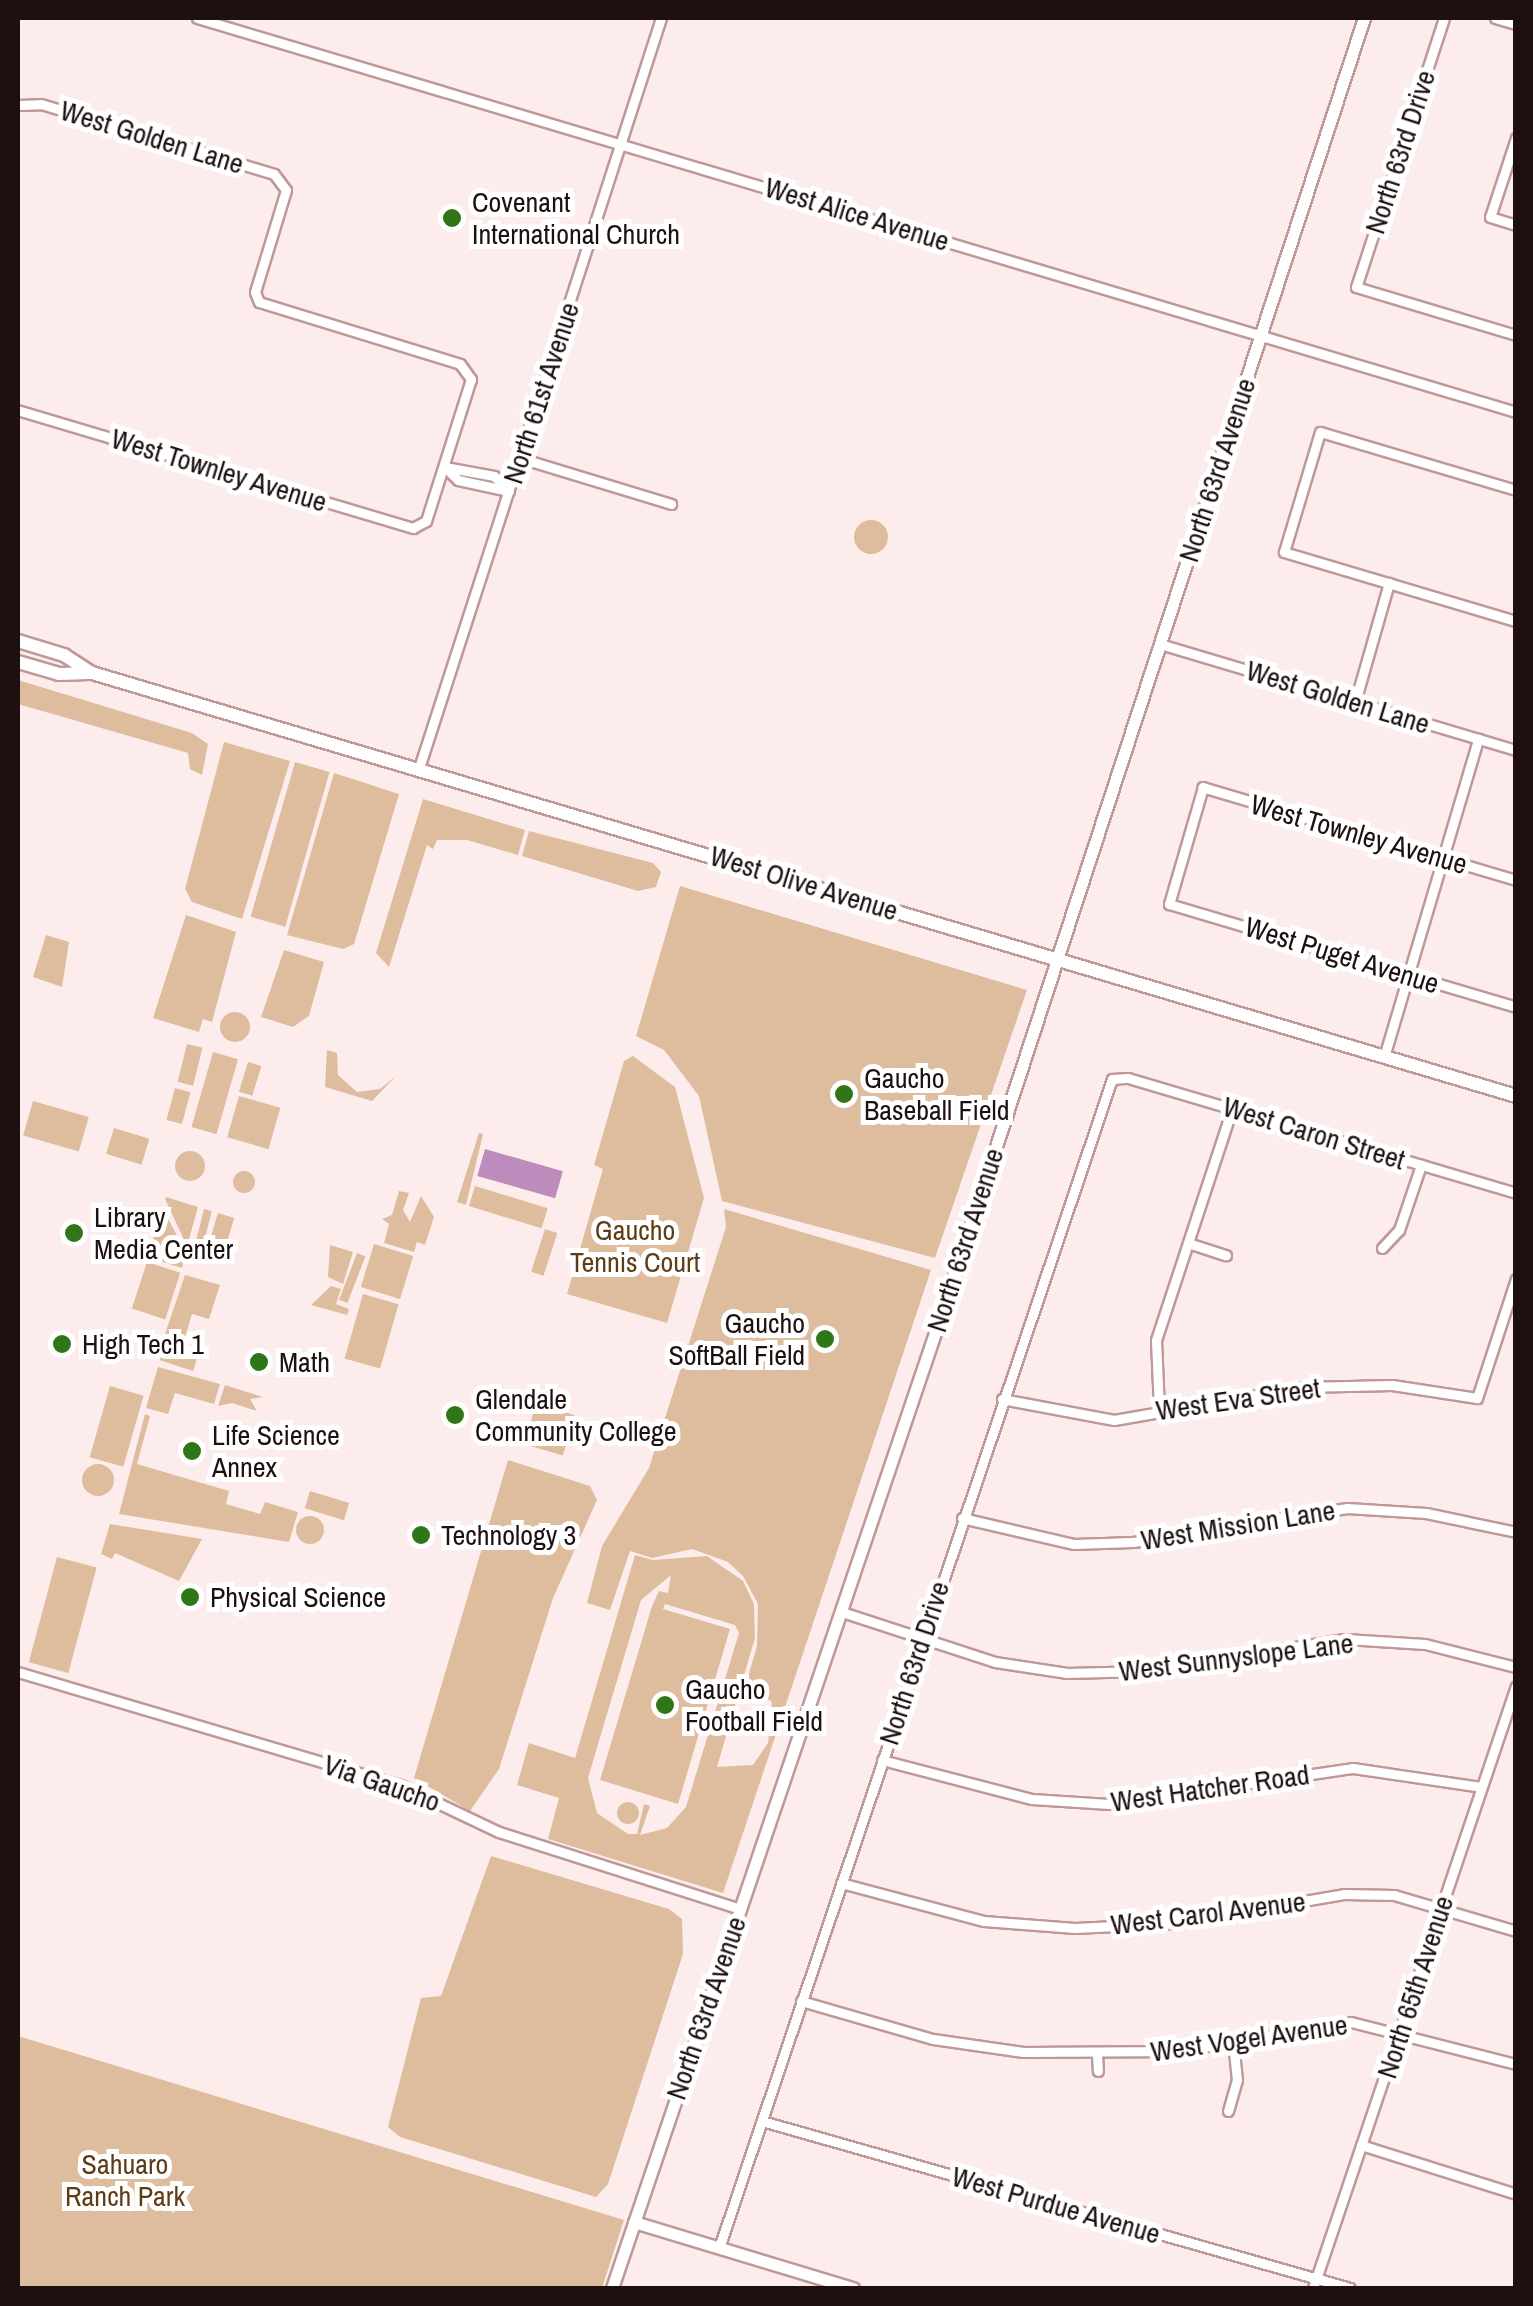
<!DOCTYPE html>
<style>
body{margin:0}
#map{position:relative;width:1533px;height:2306px;overflow:hidden;background:#fdecec;font-family:"Archivo Narrow",sans-serif}
div>[style]{position:absolute}
[style*='--x']{left:calc(var(--x)*1px);top:calc(var(--y)*1px);width:calc(var(--w)*1px);rotate:calc(var(--a)*1deg)}
.green>*{inset:0;background:#debd9e;transform-origin:0 0}
.round{border-radius:50%}
.water>*{inset:0;background:#bd8bbc;transform-origin:0 0}
.roads{filter:drop-shadow(2px 0 #bf9899) drop-shadow(-2px 0 #bf9899) drop-shadow(0 2px #bf9899) drop-shadow(0 -2px #bf9899)}
.minor>*{height:9px;margin:-4.5px;padding:0 4.5px;transform-origin:4.5px;border-radius:4.5px;background:#fff}
.tertiary>*{height:11px;margin:-5.5px;padding:0 5.5px;transform-origin:5.5px;border-radius:5.5px;background:#fff}
.secondary>*{height:12px;margin:-6px;padding:0 6px;transform-origin:6px;border-radius:6px;background:#fff}
.dots>*{width:28px;height:28px;translate:-50% -50%;box-sizing:border-box;border:5px solid #fff;border-radius:50%}
span{translate:-50% -50%;white-space:nowrap;text-align:center;line-height:1.15;-webkit-text-stroke:10px #fff;paint-order:stroke}
.street-label{font-size:28px;color:#1e1011}
.poi-label{font-size:28px;color:#1e1011}
.left{translate:0 -50%;text-align:left}
.right{translate:-100% -50%;text-align:right}
.park-label{font-size:28px;color:#5e3c15}
.frame{position:absolute;inset:0;border:20px solid #1e1011;pointer-events:none}
</style>
<div id="map">
<div class="green">
<i class="round" style="left:854px;top:520px;width:34px;height:34px"></i>
<i style="clip-path:polygon(18px 680px,192px 733px,208px 744px,202px 775px,190px 769px,188px 753px,18px 704px)"></i>
<i style="clip-path:polygon(224px 742px,290px 761px,242px 919px,192px 902px,185px 889px)"></i>
<i style="left:295px;top:762px;width:36px;height:161px;rotate:16deg"></i>
<i style="clip-path:polygon(334px 773px,399px 794px,354px 944px,343px 949px,287px 935px)"></i>
<i style="clip-path:polygon(423px 799px,525px 830px,518px 855px,467px 840px,437px 840px,433px 849px,427px 845px,389px 967px,376px 953px)"></i>
<i style="clip-path:polygon(529px 831px,653px 863px,661px 872px,656px 887px,638px 891px,522px 856px)"></i>
<i style="clip-path:polygon(680px 886px,1027px 990px,935px 1258px,722px 1201px,699px 1096px,664px 1050px,636px 1036px)"></i>
<i style="clip-path:polygon(186px 915px,236px 932px,212px 1022px,203px 1019px,199px 1032px,153px 1018px)"></i>
<i style="clip-path:polygon(46px 935px,69px 942px,62px 987px,33px 977px)"></i>
<i style="clip-path:polygon(284px 950px,324px 962px,309px 1016px,293px 1027px,261px 1017px)"></i>
<i class="round" style="left:220px;top:1012px;width:30px;height:30px"></i>
<i style="left:187px;top:1044px;width:16px;height:39px;rotate:14deg"></i>
<i style="clip-path:polygon(327px 1050px,337px 1053px,338px 1075px,357px 1092px,380px 1089px,396px 1076px,372px 1101px,325px 1087px)"></i>
<i style="left:213px;top:1052px;width:26px;height:78px;rotate:16deg"></i>
<i style="clip-path:polygon(633px 1056px,675px 1087px,704px 1198px,667px 1323px,567px 1294px,603px 1169px,594px 1165px,624px 1061px)"></i>
<i style="left:248px;top:1062px;width:14px;height:31px;rotate:17deg"></i>
<i style="left:175px;top:1088px;width:16px;height:33px;rotate:15deg"></i>
<i style="left:239px;top:1096px;width:43px;height:43px;rotate:16deg"></i>
<i style="left:33px;top:1101px;width:58px;height:36px;rotate:16deg"></i>
<i style="left:114px;top:1128px;width:37px;height:27px;rotate:17deg"></i>
<i style="clip-path:polygon(479px 1133px,483px 1134px,466px 1205px,457px 1202px)"></i>
<i class="round" style="left:175px;top:1151px;width:30px;height:30px"></i>
<i class="round" style="left:233px;top:1171px;width:22px;height:22px"></i>
<i style="left:475px;top:1186px;width:76px;height:21px;rotate:17deg"></i>
<i style="clip-path:polygon(399px 1191px,409px 1193px,403px 1210px,410px 1222px,421px 1196px,434px 1217px,425px 1245px,417px 1242px,414px 1252px,384px 1243px,389px 1224px,382px 1219px,392px 1215px)"></i>
<i style="clip-path:polygon(166px 1197px,198px 1207px,187px 1246px,165px 1199px)"></i>
<i style="clip-path:polygon(162px 1207px,186px 1253px,182px 1268px,148px 1257px)"></i>
<i style="left:204px;top:1209px;width:8px;height:49px;rotate:14deg"></i>
<i style="clip-path:polygon(evenodd,724px 1209px,931px 1270px,723px 1893px,548px 1839px,559px 1798px,517px 1785px,529px 1743px,575px 1758px,635px 1555px,653px 1560px,707px 1556px,743px 1581px,754px 1604px,755px 1638px,717px 1767px,753px 1765px,768px 1743px,772px 1702px,746px 1684px,757px 1646px,758px 1604px,743px 1576px,728px 1562px,692px 1549px,652px 1558px,630px 1551px,610px 1610px,587px 1603px,602px 1546px,649px 1468px,726px 1227px,724px 1209px,671px 1575px,668px 1593px,659px 1591px,652px 1606px,600px 1780px,678px 1804px,730px 1629px,663px 1609px,665px 1604px,735px 1625px,739px 1633px,686px 1807px,667px 1828px,640px 1835px,650px 1806px,644px 1804px,637px 1834px,628px 1834px,597px 1813px,588px 1778px,641px 1600px,671px 1575px)"></i>
<i style="left:218px;top:1213px;width:17px;height:48px;rotate:17deg"></i>
<i style="left:545px;top:1229px;width:13px;height:45px;rotate:18deg"></i>
<i style="left:374px;top:1244px;width:41px;height:45px;rotate:17deg"></i>
<i style="clip-path:polygon(330px 1245px,353px 1252px,343px 1284px,328px 1277px)"></i>
<i style="left:357px;top:1253px;width:9px;height:50px;rotate:21deg"></i>
<i style="left:147px;top:1262px;width:35px;height:49px;rotate:18deg"></i>
<i style="clip-path:polygon(185px 1275px,220px 1285px,209px 1319px,192px 1314px,183px 1344px,164px 1337px)"></i>
<i style="clip-path:polygon(331px 1286px,341px 1289px,336px 1304px,349px 1309px,347px 1315px,311px 1305px)"></i>
<i style="left:363px;top:1294px;width:37px;height:67px;rotate:16deg"></i>
<i style="left:165px;top:1344px;width:35px;height:17px;rotate:18deg"></i>
<i style="clip-path:polygon(158px 1367px,220px 1384px,214px 1404px,175px 1393px,168px 1414px,146px 1408px)"></i>
<i style="clip-path:polygon(225px 1385px,263px 1397px,250px 1399px,257px 1411px,232px 1403px,218px 1406px)"></i>
<i style="left:110px;top:1386px;width:35px;height:74px;rotate:16deg"></i>
<i style="left:536px;top:1404px;width:40px;height:42px;rotate:16deg"></i>
<i style="clip-path:polygon(145px 1414px,150px 1416px,137px 1464px,229px 1491px,226px 1504px,260px 1514px,265px 1502px,298px 1512px,289px 1542px,119px 1514px)"></i>
<i style="clip-path:polygon(508px 1460px,590px 1486px,597px 1500px,553px 1598px,499px 1769px,470px 1811px,414px 1778px)"></i>
<i class="round" style="left:82px;top:1464px;width:32px;height:32px"></i>
<i style="left:310px;top:1491px;width:41px;height:18px;rotate:17deg"></i>
<i class="round" style="left:296px;top:1516px;width:28px;height:28px"></i>
<i style="clip-path:polygon(110px 1524px,202px 1539px,179px 1581px,115px 1553px,112px 1559px,101px 1554px)"></i>
<i style="left:57px;top:1557px;width:41px;height:109px;rotate:15deg"></i>
<i class="round" style="left:617px;top:1802px;width:22px;height:22px"></i>
<i style="clip-path:polygon(491px 1856px,669px 1909px,682px 1919px,683px 1954px,608px 2184px,596px 2197px,400px 2137px,388px 2127px,421px 1998px,441px 1996px)"></i>
<i style="clip-path:polygon(18px 2036px,624px 2220px,602px 2288px,18px 2288px)"></i>
</div>
<div class="water">
<i style="left:485px;top:1149px;width:81px;height:28px;rotate:16deg"></i>
</div>
<div class="roads">
<div class="minor">
<i style="--x:197;--y:18;--w:1377;--a:16.63"></i>
<i style="--x:1444;--y:18;--w:283;--a:108.1"></i>
<i style="--x:1356;--y:287;--w:167;--a:16.7"></i>
<i style="--x:1495;--y:18;--w:22;--a:16"></i>
<i style="--x:18;--y:105;--w:23;--a:-2"></i>
<i style="--x:41;--y:104;--w:243;--a:16.7"></i>
<i style="--x:274;--y:174;--w:20;--a:53"></i>
<i style="--x:286;--y:190;--w:107;--a:106.9"></i>
<i style="--x:255;--y:292;--w:11;--a:68"></i>
<i style="--x:259;--y:302;--w:210;--a:17.1"></i>
<i style="--x:460;--y:364;--w:19;--a:54"></i>
<i style="--x:471;--y:379;--w:149;--a:107.6"></i>
<i style="--x:426;--y:521;--w:15;--a:152"></i>
<i style="--x:413;--y:528;--w:412;--a:-163.4"></i>
<i style="--x:1516;--y:138;--w:83;--a:108.2"></i>
<i style="--x:1490;--y:217;--w:27;--a:17"></i>
<i style="--x:520;--y:458;--w:158;--a:16.9"></i>
<i style="--x:445;--y:467;--w:50;--a:10.4"></i>
<i style="--x:494;--y:476;--w:21;--a:45"></i>
<i style="--x:445;--y:467;--w:18;--a:45"></i>
<i style="--x:458;--y:480;--w:52;--a:12.2"></i>
<i style="--x:1516;--y:490;--w:204;--a:-163.5"></i>
<i style="--x:1320;--y:432;--w:125;--a:106.7"></i>
<i style="--x:1284;--y:552;--w:242;--a:16.6"></i>
<i style="--x:1160;--y:644;--w:371;--a:16.6"></i>
<i style="--x:1355;--y:702;--w:124;--a:-74.1"></i>
<i style="--x:419;--y:768;--w:788;--a:-72.12"></i>
<i style="--x:1516;--y:880;--w:327;--a:-163.5"></i>
<i style="--x:1203;--y:787;--w:122;--a:106.2"></i>
<i style="--x:1169;--y:904;--w:362;--a:16.5"></i>
<i style="--x:1384;--y:1057;--w:332;--a:-73.5"></i>
<i style="--x:1188;--y:1243;--w:40;--a:18"></i>
<i style="--x:1382;--y:1248;--w:25;--a:-47"></i>
<i style="--x:1399;--y:1230;--w:69;--a:-71.3"></i>
<i style="--x:1002;--y:1399;--w:114;--a:10.6"></i>
<i style="--x:1114;--y:1420;--w:193;--a:-9.9"></i>
<i style="--x:1304;--y:1387;--w:88;--a:-1.3"></i>
<i style="--x:1392;--y:1385;--w:86;--a:8.7"></i>
<i style="--x:1477;--y:1398;--w:125;--a:-71.9"></i>
<i style="--x:1159;--y:1409;--w:69;--a:-92.5"></i>
<i style="--x:1156;--y:1340;--w:243;--a:-71.8"></i>
<i style="--x:962;--y:1518;--w:115;--a:13.1"></i>
<i style="--x:1074;--y:1544;--w:59;--a:-1.9"></i>
<i style="--x:1133;--y:1542;--w:217;--a:-9"></i>
<i style="--x:1347;--y:1508;--w:79;--a:3.6"></i>
<i style="--x:1426;--y:1513;--w:92;--a:11.9"></i>
<i style="--x:842;--y:1612;--w:161;--a:18.1"></i>
<i style="--x:995;--y:1662;--w:73;--a:8.7"></i>
<i style="--x:1067;--y:1673;--w:78;--a:-1.5"></i>
<i style="--x:1145;--y:1671;--w:202;--a:-9.1"></i>
<i style="--x:1344;--y:1639;--w:81;--a:3.5"></i>
<i style="--x:1425;--y:1644;--w:94;--a:14.2"></i>
<i style="--x:18;--y:1672;--w:401;--a:16.5"></i>
<i style="--x:402;--y:1786;--w:107;--a:25.4"></i>
<i style="--x:499;--y:1832;--w:253;--a:17.7"></i>
<i style="--x:882;--y:1760;--w:155;--a:14.6"></i>
<i style="--x:1032;--y:1799;--w:77;--a:3.7"></i>
<i style="--x:1109;--y:1804;--w:247;--a:-8.4"></i>
<i style="--x:1353;--y:1768;--w:129;--a:8.4"></i>
<i style="--x:841;--y:1883;--w:148;--a:14.9"></i>
<i style="--x:984;--y:1921;--w:91;--a:4.4"></i>
<i style="--x:1075;--y:1928;--w:100;--a:-2.9"></i>
<i style="--x:1175;--y:1923;--w:171;--a:-9.7"></i>
<i style="--x:1344;--y:1894;--w:50;--a:1.1"></i>
<i style="--x:1394;--y:1895;--w:127;--a:16.4"></i>
<i style="--x:801;--y:2001;--w:137;--a:16.1"></i>
<i style="--x:933;--y:2039;--w:91;--a:8.2"></i>
<i style="--x:1023;--y:2052;--w:155;--a:-0.4"></i>
<i style="--x:1178;--y:2051;--w:175;--a:-9.5"></i>
<i style="--x:1351;--y:2022;--w:170;--a:14.3"></i>
<i style="--x:1097;--y:2054;--w:17;--a:87"></i>
<i style="--x:1228;--y:2111;--w:32;--a:-74"></i>
<i style="--x:1237;--y:2080;--w:37;--a:-96"></i>
<i style="--x:762;--y:2121;--w:611;--a:15.86"></i>
<i style="--x:1361;--y:2145;--w:163;--a:17.5"></i>
<i style="--x:719;--y:2248;--w:1233;--a:-71.42"></i>
<i style="--x:1112;--y:1079;--w:16;--a:-4"></i>
<i style="--x:1128;--y:1078;--w:405;--a:16.5"></i>
<i style="--x:1313;--y:2288;--w:635;--a:-71.37"></i>
</div>
<div class="tertiary">
<i style="--x:634;--y:2222;--w:229;--a:16.8"></i>
<i style="--x:612;--y:2288;--w:1033;--a:-71.32"></i>
<i style="--x:943;--y:1309;--w:1358;--a:-71.94"></i>
</div>
<div class="secondary">
<i style="--x:18;--y:641;--w:48;--a:16.9"></i>
<i style="--x:64;--y:655;--w:33;--a:33"></i>
<i style="--x:92;--y:673;--w:1485;--a:16.54"></i>
<i style="--x:18;--y:662;--w:43;--a:16.3"></i>
<i style="--x:59;--y:674;--w:31;--a:-2"></i>
</div>
</div>
<div class="dots">
<i style="left:452px;top:218px;background:#307619"></i>
<i style="left:844px;top:1094px;background:#307619"></i>
<i style="left:74px;top:1233px;background:#307619"></i>
<i style="left:825px;top:1339px;background:#307619"></i>
<i style="left:62px;top:1344px;background:#307619"></i>
<i style="left:259px;top:1362px;background:#307619"></i>
<i style="left:455px;top:1415px;background:#307619"></i>
<i style="left:192px;top:1451px;background:#307619"></i>
<i style="left:421px;top:1535px;background:#307619"></i>
<i style="left:190px;top:1597px;background:#307619"></i>
<i style="left:665px;top:1705px;background:#307619"></i>
</div>
<div class="street-label">
<span style="left:152px;top:137px;rotate:17deg">West Golden Lane</span>
<span style="left:1400px;top:152px;rotate:-72deg">North 63rd Drive</span>
<span style="left:857px;top:214px;rotate:17deg">West Alice Avenue</span>
<span style="left:541px;top:393px;rotate:-72deg">North 61st Avenue</span>
<span style="left:219px;top:470px;rotate:17deg">West Townley Avenue</span>
<span style="left:1217px;top:470px;rotate:-72deg">North 63rd Avenue</span>
<span style="left:1338px;top:697px;rotate:17deg">West Golden Lane</span>
<span style="left:1359px;top:834px;rotate:16deg">West Townley Avenue</span>
<span style="left:804px;top:883px;rotate:17deg">West Olive Avenue</span>
<span style="left:1342px;top:955px;rotate:17deg">West Puget Avenue</span>
<span style="left:1314px;top:1133px;rotate:17deg">West Caron Street</span>
<span style="left:965px;top:1240px;rotate:-72deg">North 63rd Avenue</span>
<span style="left:1238px;top:1399px;rotate:-8deg">West Eva Street</span>
<span style="left:1238px;top:1525px;rotate:-9deg">West Mission Lane</span>
<span style="left:1236px;top:1657px;rotate:-7deg">West Sunnyslope Lane</span>
<span style="left:914px;top:1663px;rotate:-72deg">North 63rd Drive</span>
<span style="left:382px;top:1783px;rotate:19deg">Via Gaucho</span>
<span style="left:1210px;top:1788px;rotate:-8deg">West Hatcher Road</span>
<span style="left:1208px;top:1913px;rotate:-7deg">West Carol Avenue</span>
<span style="left:1415px;top:1987px;rotate:-72deg">North 65th Avenue</span>
<span style="left:706px;top:2008px;rotate:-71deg">North 63rd Avenue</span>
<span style="left:1249px;top:2038px;rotate:-8deg">West Vogel Avenue</span>
<span style="left:1056px;top:2205px;rotate:16deg">West Purdue Avenue</span>
</div>
<div class="poi-label">
<span class="left" style="left:472px;top:218px">Covenant<br>International Church</span>
<span class="left" style="left:864px;top:1094px">Gaucho<br>Baseball Field</span>
<span class="left" style="left:94px;top:1233px">Library<br>Media Center</span>
<span class="right" style="left:805px;top:1339px">Gaucho<br>SoftBall Field</span>
<span class="left" style="left:82px;top:1344px">High Tech 1</span>
<span class="left" style="left:279px;top:1362px">Math</span>
<span class="left" style="left:475px;top:1415px">Glendale<br>Community College</span>
<span class="left" style="left:212px;top:1451px">Life Science<br>Annex</span>
<span class="left" style="left:441px;top:1535px">Technology 3</span>
<span class="left" style="left:210px;top:1597px">Physical Science</span>
<span class="left" style="left:685px;top:1705px">Gaucho<br>Football Field</span>
</div>
<div class="park-label">
<span style="left:635px;top:1246px">Gaucho<br>Tennis Court</span>
<span style="left:125px;top:2180px">Sahuaro<br>Ranch Park</span>
</div>
<div class="frame"></div>
</div>
